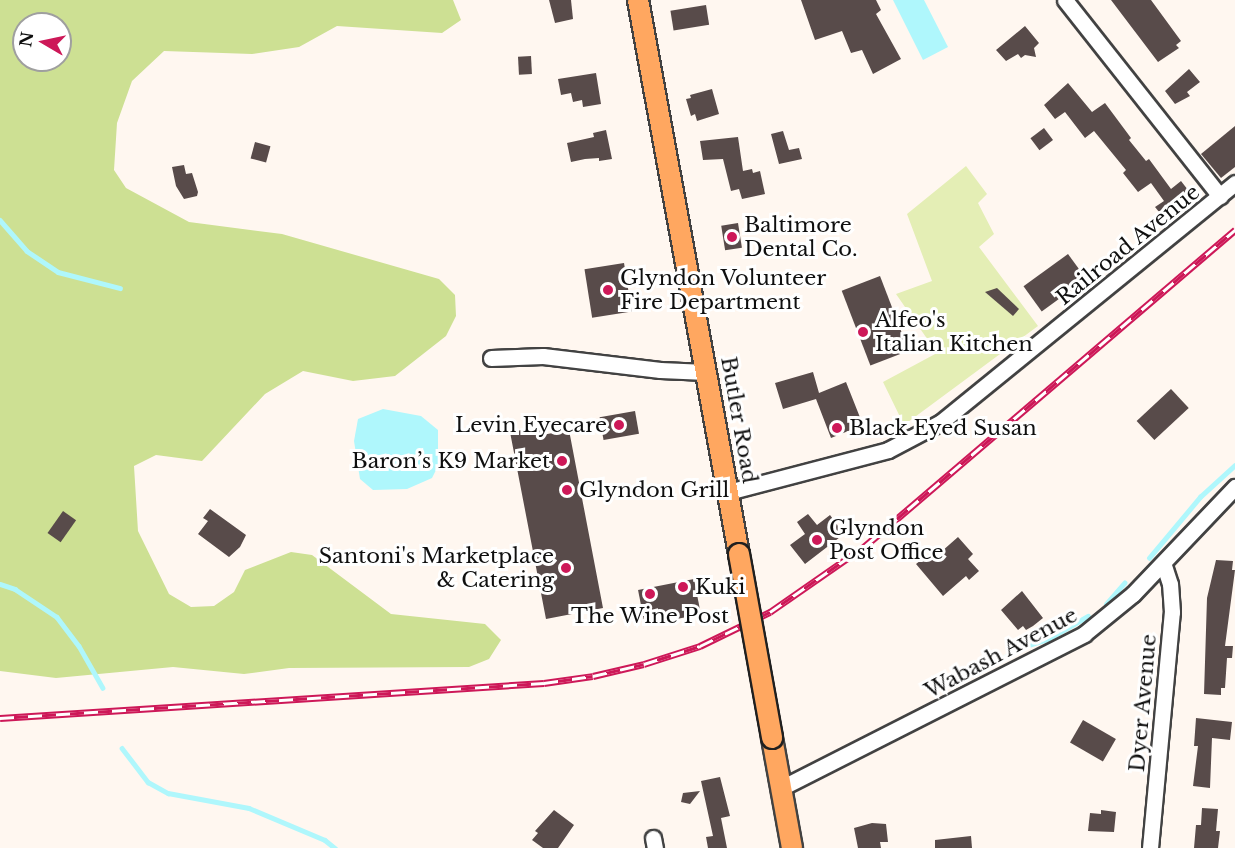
<!DOCTYPE html>
<meta charset="utf-8">
<style>
body{margin:0}
#map{position:relative;width:1235px;height:848px;overflow:hidden;background:#fff7f0;font-family:"Libre Baskerville",serif}
div>[style]{position:absolute}
[style*='--x']{left:calc(var(--x)*1px);top:calc(var(--y)*1px);width:calc(var(--w)*1px);rotate:calc(var(--a)*1deg)}
.green>*{inset:0;background:#e4eeb5}
.forest>*{inset:0;background:#cde093}
.water>*{inset:0;background:#aff7fc}
.stream>*{height:4.5px;margin:-2.25px;padding:0 2.25px;transform-origin:2.25px;border-radius:2.25px;background:#aff7fc}
.building>*{inset:0;background:#584b4a;transform-origin:0 0}
.roads{filter:drop-shadow(2px 0 #424242) drop-shadow(-2px 0 #424242) drop-shadow(0 2px #424242) drop-shadow(0 -2px #424242)}
.minor>*{height:15px;margin:-7.5px;padding:0 7.5px;transform-origin:7.5px;border-radius:7.5px;background:#fff}
.major>*{height:20px;margin:-10px;padding:0 10px;transform-origin:10px;border-radius:10px;background:#ffa760}
.rail>*{height:7px;margin-top:-3.5px;transform-origin:0;background:repeating-linear-gradient(90deg,#fff 0 14px,#cd1858 0 28px);box-sizing:border-box;border-block:2px solid #cd1858}
.bridges{filter:drop-shadow(2px 0 #202020) drop-shadow(-2px 0 #202020) drop-shadow(0 2px #202020) drop-shadow(0 -2px #202020)}
.major-bridge>*{height:20px;margin:-10px;padding:0 10px;transform-origin:10px;border-radius:10px;background:#ffa760}
.dots>*{width:16px;height:16px;translate:-50% -50%;box-sizing:border-box;border:3px solid #fff;border-radius:50%}
span{translate:-50% -50%;white-space:nowrap;text-align:center;line-height:1.15;-webkit-text-stroke:6px #fff;paint-order:stroke}
.poi-label{font-size:21px;color:#0f0f0f}
.left{translate:0 -50%;text-align:left}
.right{translate:-100% -50%;text-align:right}
.street-label{font-size:21px;color:#0f0f0f}
.north{position:absolute;left:12px;top:12px;width:60px;height:60px;box-sizing:border-box;background:#fff;border:2px solid #9f9f9f;border-radius:50%;rotate:279deg;font-size:16px;font-weight:700;line-height:24px;text-align:center;color:#0f0f0f}
.north::after{content:'';display:block;margin:auto;width:21px;height:27px;background:#cd1858;clip-path:polygon(50% 0,100% 100%,50% 72%,0 100%)}
</style>
<div id="map">
<div class="green">
<i style="clip-path:polygon(966px 166px,987px 194px,978px 203px,994px 234px,979px 247px,1038px 326px,904px 425px,883px 382px,937px 353px,896px 294px,932px 281px,907px 214px)"></i>
</div>
<div class="forest">
<i style="clip-path:polygon(evenodd,0 0,453px 0,461px 20px,442px 33px,337px 26px,299px 47px,252px 54px,164px 51px,132px 81px,117px 123px,114px 170px,126px 188px,189px 222px,282px 234px,439px 279px,455px 295px,456px 316px,446px 336px,395px 376px,353px 381px,303px 371px,265px 394px,202px 461px,156px 455px,134px 466px,138px 531px,169px 594px,191px 607px,214px 606px,234px 592px,245px 570px,291px 552px,312px 555px,391px 614px,485px 624px,501px 640px,489px 659px,469px 667px,289px 668px,244px 674px,173px 667px,56px 678px,0 671px,0 0,24px 24px,60px 24px,60px 60px,24px 60px,24px 24px)"></i>
</div>
<div class="water">
<i style="clip-path:polygon(893px 0,924px 0,948px 47px,923px 60px)"></i>
<i style="clip-path:polygon(383px 409px,421px 416px,438px 430px,438px 466px,432px 478px,407px 489px,373px 490px,360px 479px,354px 441px,358px 419px)"></i>
</div>
<div class="stream">
<i style="--x:0;--y:220;--w:41;--a:48.9"></i>
<i style="--x:27;--y:251;--w:37;--a:34"></i>
<i style="--x:58;--y:272;--w:64;--a:14.5"></i>
<i style="--x:1149;--y:558;--w:80;--a:-50.1"></i>
<i style="--x:1200;--y:497;--w:47;--a:-42.4"></i>
<i style="--x:0;--y:584;--w:16;--a:18"></i>
<i style="--x:15;--y:589;--w:50;--a:33.7"></i>
<i style="--x:57;--y:617;--w:36;--a:53"></i>
<i style="--x:79;--y:646;--w:48;--a:60.3"></i>
<i style="--x:1106;--y:604;--w:28;--a:-49"></i>
<i style="--x:978;--y:672;--w:54;--a:-29"></i>
<i style="--x:1025;--y:646;--w:24;--a:-17"></i>
<i style="--x:1048;--y:639;--w:46;--a:-29.9"></i>
<i style="--x:122;--y:748;--w:43;--a:52.6"></i>
<i style="--x:148;--y:782;--w:23;--a:29"></i>
<i style="--x:168;--y:793;--w:82;--a:10.5"></i>
<i style="--x:249;--y:808;--w:82;--a:22.8"></i>
<i style="--x:325;--y:840;--w:13;--a:39"></i>
</div>
<div class="building">
<i style="clip-path:polygon(549px 0,571px 0,573px 19px,555px 23px)"></i>
<i style="clip-path:polygon(801px 0,876px 0,881px 10px,876px 14px,901px 59px,873px 74px,862px 50px,851px 53px,842px 31px,815px 40px)"></i>
<i style="clip-path:polygon(1111px 0,1151px 0,1181px 41px,1176px 45px,1179px 48px,1158px 62px)"></i>
<i style="left:706px;top:5px;width:20px;height:36px;rotate:81deg"></i>
<i style="clip-path:polygon(1025px 26px,1039px 43px,1034px 48px,1036px 57px,1025px 55px,1021px 58px,1018px 54px,1006px 61px,996px 50px)"></i>
<i style="left:531px;top:56px;width:18px;height:13px;rotate:87deg"></i>
<i style="clip-path:polygon(1189px 69px,1200px 82px,1187px 92px,1190px 96px,1175px 104px,1165px 91px)"></i>
<i style="clip-path:polygon(596px 73px,601px 104px,583px 107px,582px 100px,573px 102px,571px 93px,561px 95px,558px 79px)"></i>
<i style="clip-path:polygon(1068px 83px,1092px 112px,1105px 103px,1131px 138px,1129px 140px,1146px 161px,1149px 159px,1171px 189px,1181px 181px,1188px 190px,1197px 188px,1194px 196px,1197px 200px,1168px 223px,1155px 207px,1164px 201px,1151px 183px,1138px 192px,1123px 173px,1126px 170px,1094px 131px,1085px 138px,1065px 112px,1055px 119px,1044px 105px)"></i>
<i style="clip-path:polygon(712px 89px,719px 114px,697px 121px,695px 114px,691px 116px,686px 99px,691px 98px,690px 95px)"></i>
<i style="clip-path:polygon(1235px 126px,1235px 167px,1221px 178px,1201px 154px)"></i>
<i style="left:1044px;top:128px;width:15px;height:17px;rotate:53deg"></i>
<i style="clip-path:polygon(606px 130px,612px 159px,599px 161px,599px 158px,585px 159px,571px 162px,567px 143px,594px 137px,593px 133px)"></i>
<i style="clip-path:polygon(783px 131px,789px 150px,799px 148px,802px 159px,779px 164px,771px 134px)"></i>
<i style="clip-path:polygon(738px 137px,743px 171px,752px 169px,753px 173px,760px 171px,765px 194px,742px 199px,739px 189px,731px 191px,723px 159px,703px 160px,700px 141px)"></i>
<i style="left:255px;top:142px;width:16px;height:17px;rotate:15deg"></i>
<i style="clip-path:polygon(184px 165px,186px 174px,192px 173px,198px 192px,197px 196px,184px 199px,176px 186px,172px 167px)"></i>
<i style="left:738px;top:223px;width:25px;height:17px;rotate:81deg"></i>
<i style="left:1068px;top:254px;width:31px;height:55px;rotate:54deg"></i>
<i style="left:624px;top:263px;width:49px;height:40px;rotate:81deg"></i>
<i style="left:880px;top:276px;width:80px;height:41px;rotate:69deg"></i>
<i style="clip-path:polygon(997px 288px,1019px 309px,1013px 316px,985px 292px)"></i>
<i style="clip-path:polygon(813px 372px,819px 393px,846px 382px,863px 425px,831px 438px,816px 399px,783px 409px,775px 383px)"></i>
<i style="left:1171px;top:389px;width:26px;height:47px;rotate:47deg"></i>
<i style="left:635px;top:411px;width:23px;height:36px;rotate:80deg"></i>
<i style="clip-path:polygon(541px 427px,542px 435px,569px 430px,603px 608px,546px 619px,510px 432px)"></i>
<i style="clip-path:polygon(210px 509px,246px 535px,240px 547px,229px 557px,198px 534px,208px 521px,203px 518px)"></i>
<i style="left:63px;top:511px;width:16px;height:27px;rotate:35deg"></i>
<i style="clip-path:polygon(808px 514px,817px 525px,830px 515px,844px 534px,805px 564px,790px 545px,805px 534px,797px 522px)"></i>
<i style="clip-path:polygon(958px 537px,973px 554px,968px 559px,979px 571px,969px 580px,966px 576px,943px 596px,916px 564px,929px 554px,933px 559px)"></i>
<i style="clip-path:polygon(1216px 560px,1233px 561px,1232px 570px,1235px 570px,1225px 646px,1233px 646px,1232px 658px,1227px 658px,1225px 688px,1221px 688px,1221px 695px,1204px 694px,1207px 598px)"></i>
<i style="left:694px;top:579px;width:36px;height:57px;rotate:79deg"></i>
<i style="clip-path:polygon(1022px 591px,1043px 618px,1033px 626px,1026px 630px,1023px 626px,1018px 630px,1001px 610px)"></i>
<i style="clip-path:polygon(1196px 718px,1232px 722px,1230px 740px,1212px 738px,1210px 788px,1193px 786px,1198px 746px,1194px 746px)"></i>
<i style="left:1083px;top:720px;width:38px;height:26px;rotate:30deg"></i>
<i style="clip-path:polygon(720px 777px,730px 816px,721px 818px,727px 848px,708px 848px,706px 837px,713px 836px,701px 781px)"></i>
<i style="clip-path:polygon(700px 791px,690px 804px,681px 802px,683px 793px)"></i>
<i style="clip-path:polygon(1202px 808px,1218px 809px,1216px 831px,1220px 831px,1218px 848px,1194px 848px,1196px 825px,1201px 825px)"></i>
<i style="clip-path:polygon(554px 810px,574px 825px,558px 848px,543px 848px,532px 840px,538px 833px,535px 831px)"></i>
<i style="clip-path:polygon(1101px 810px,1116px 812px,1114px 832px,1088px 831px,1090px 813px,1101px 814px)"></i>
<i style="clip-path:polygon(872px 823px,886px 824px,888px 842px,880px 842px,881px 848px,858px 848px,854px 828px)"></i>
<i style="clip-path:polygon(971px 836px,972px 848px,935px 848px,935px 840px)"></i>
</div>
<div class="roads">
<div class="minor">
<i style="--x:1065;--y:0;--w:250;--a:51.7"></i>
<i style="--x:491;--y:358;--w:52;--a:-2.2"></i>
<i style="--x:543;--y:356;--w:118;--a:6.8"></i>
<i style="--x:660;--y:370;--w:46;--a:2.5"></i>
<i style="--x:728;--y:492;--w:165;--a:-14.7"></i>
<i style="--x:888;--y:450;--w:60;--a:-27.8"></i>
<i style="--x:941;--y:422;--w:379;--a:-39.1"></i>
<i style="--x:781;--y:788;--w:340;--a:-26.9"></i>
<i style="--x:1084;--y:634;--w:63;--a:-39.2"></i>
<i style="--x:1133;--y:594;--w:148;--a:-46.4"></i>
<i style="--x:653;--y:838;--w:10;--a:79"></i>
<i style="--x:1150;--y:848;--w:237;--a:-84.7"></i>
<i style="--x:1172;--y:612;--w:28;--a:-94"></i>
<i style="--x:1170;--y:584;--w:22;--a:-108"></i>
</div>
<div class="major">
<i style="--x:638;--y:0;--w:563;--a:79.67"></i>
<i style="--x:772;--y:738;--w:112;--a:79.7"></i>
</div>
</div>
<div class="rail">
<i style="--x:0;--y:718;--w:545;--a:-3.68"></i>
<i style="--x:544;--y:683;--w:49;--a:-8.1"></i>
<i style="--x:593;--y:676;--w:52;--a:-13.2"></i>
<i style="--x:644;--y:664;--w:59;--a:-17.8"></i>
<i style="--x:700;--y:646;--w:78;--a:-25.9"></i>
<i style="--x:770;--y:612;--w:116;--a:-34.8"></i>
<i style="--x:865;--y:546;--w:487;--a:-40.5"></i>
</div>
<div class="bridges">
<div class="major-bridge">
<i style="--x:739;--y:554;--w:187;--a:79.8"></i>
</div>
</div>
<div class="dots">
<i style="left:732px;top:237px;background:#cd1858"></i>
<i style="left:608px;top:290px;background:#cd1858"></i>
<i style="left:863px;top:332px;background:#cd1858"></i>
<i style="left:619px;top:425px;background:#cd1858"></i>
<i style="left:837px;top:428px;background:#cd1858"></i>
<i style="left:562px;top:461px;background:#cd1858"></i>
<i style="left:567px;top:490px;background:#cd1858"></i>
<i style="left:817px;top:540px;background:#cd1858"></i>
<i style="left:566px;top:568px;background:#cd1858"></i>
<i style="left:683px;top:587px;background:#cd1858"></i>
<i style="left:650px;top:594px;background:#cd1858"></i>
</div>
<div class="poi-label">
<span class="left" style="left:744px;top:237px">Baltimore<br>Dental Co.</span>
<span class="left" style="left:620px;top:290px">Glyndon Volunteer<br>Fire Department</span>
<span class="left" style="left:875px;top:332px">Alfeo's<br>Italian Kitchen</span>
<span class="right" style="left:607px;top:425px">Levin Eyecare</span>
<span class="left" style="left:849px;top:428px">Black Eyed Susan</span>
<span class="right" style="left:550px;top:461px">Baron’s K9 Market</span>
<span class="left" style="left:579px;top:490px">Glyndon Grill</span>
<span class="left" style="left:829px;top:540px">Glyndon<br>Post Office</span>
<span class="right" style="left:554px;top:568px">Santoni's Marketplace<br>&amp; Catering</span>
<span class="left" style="left:695px;top:587px">Kuki</span>
<span style="left:650px;top:616px">The Wine Post</span>
</div>
<div class="street-label">
<span style="left:1128px;top:245px;rotate:-39deg">Railroad Avenue</span>
<span style="left:739px;top:420px;rotate:80deg">Butler Road</span>
<span style="left:1001px;top:653px;rotate:-28deg">Wabash Avenue</span>
<span style="left:1143px;top:703px;rotate:-85deg">Dyer Avenue</span>
</div>
<div class="north">N</div>
</div>
